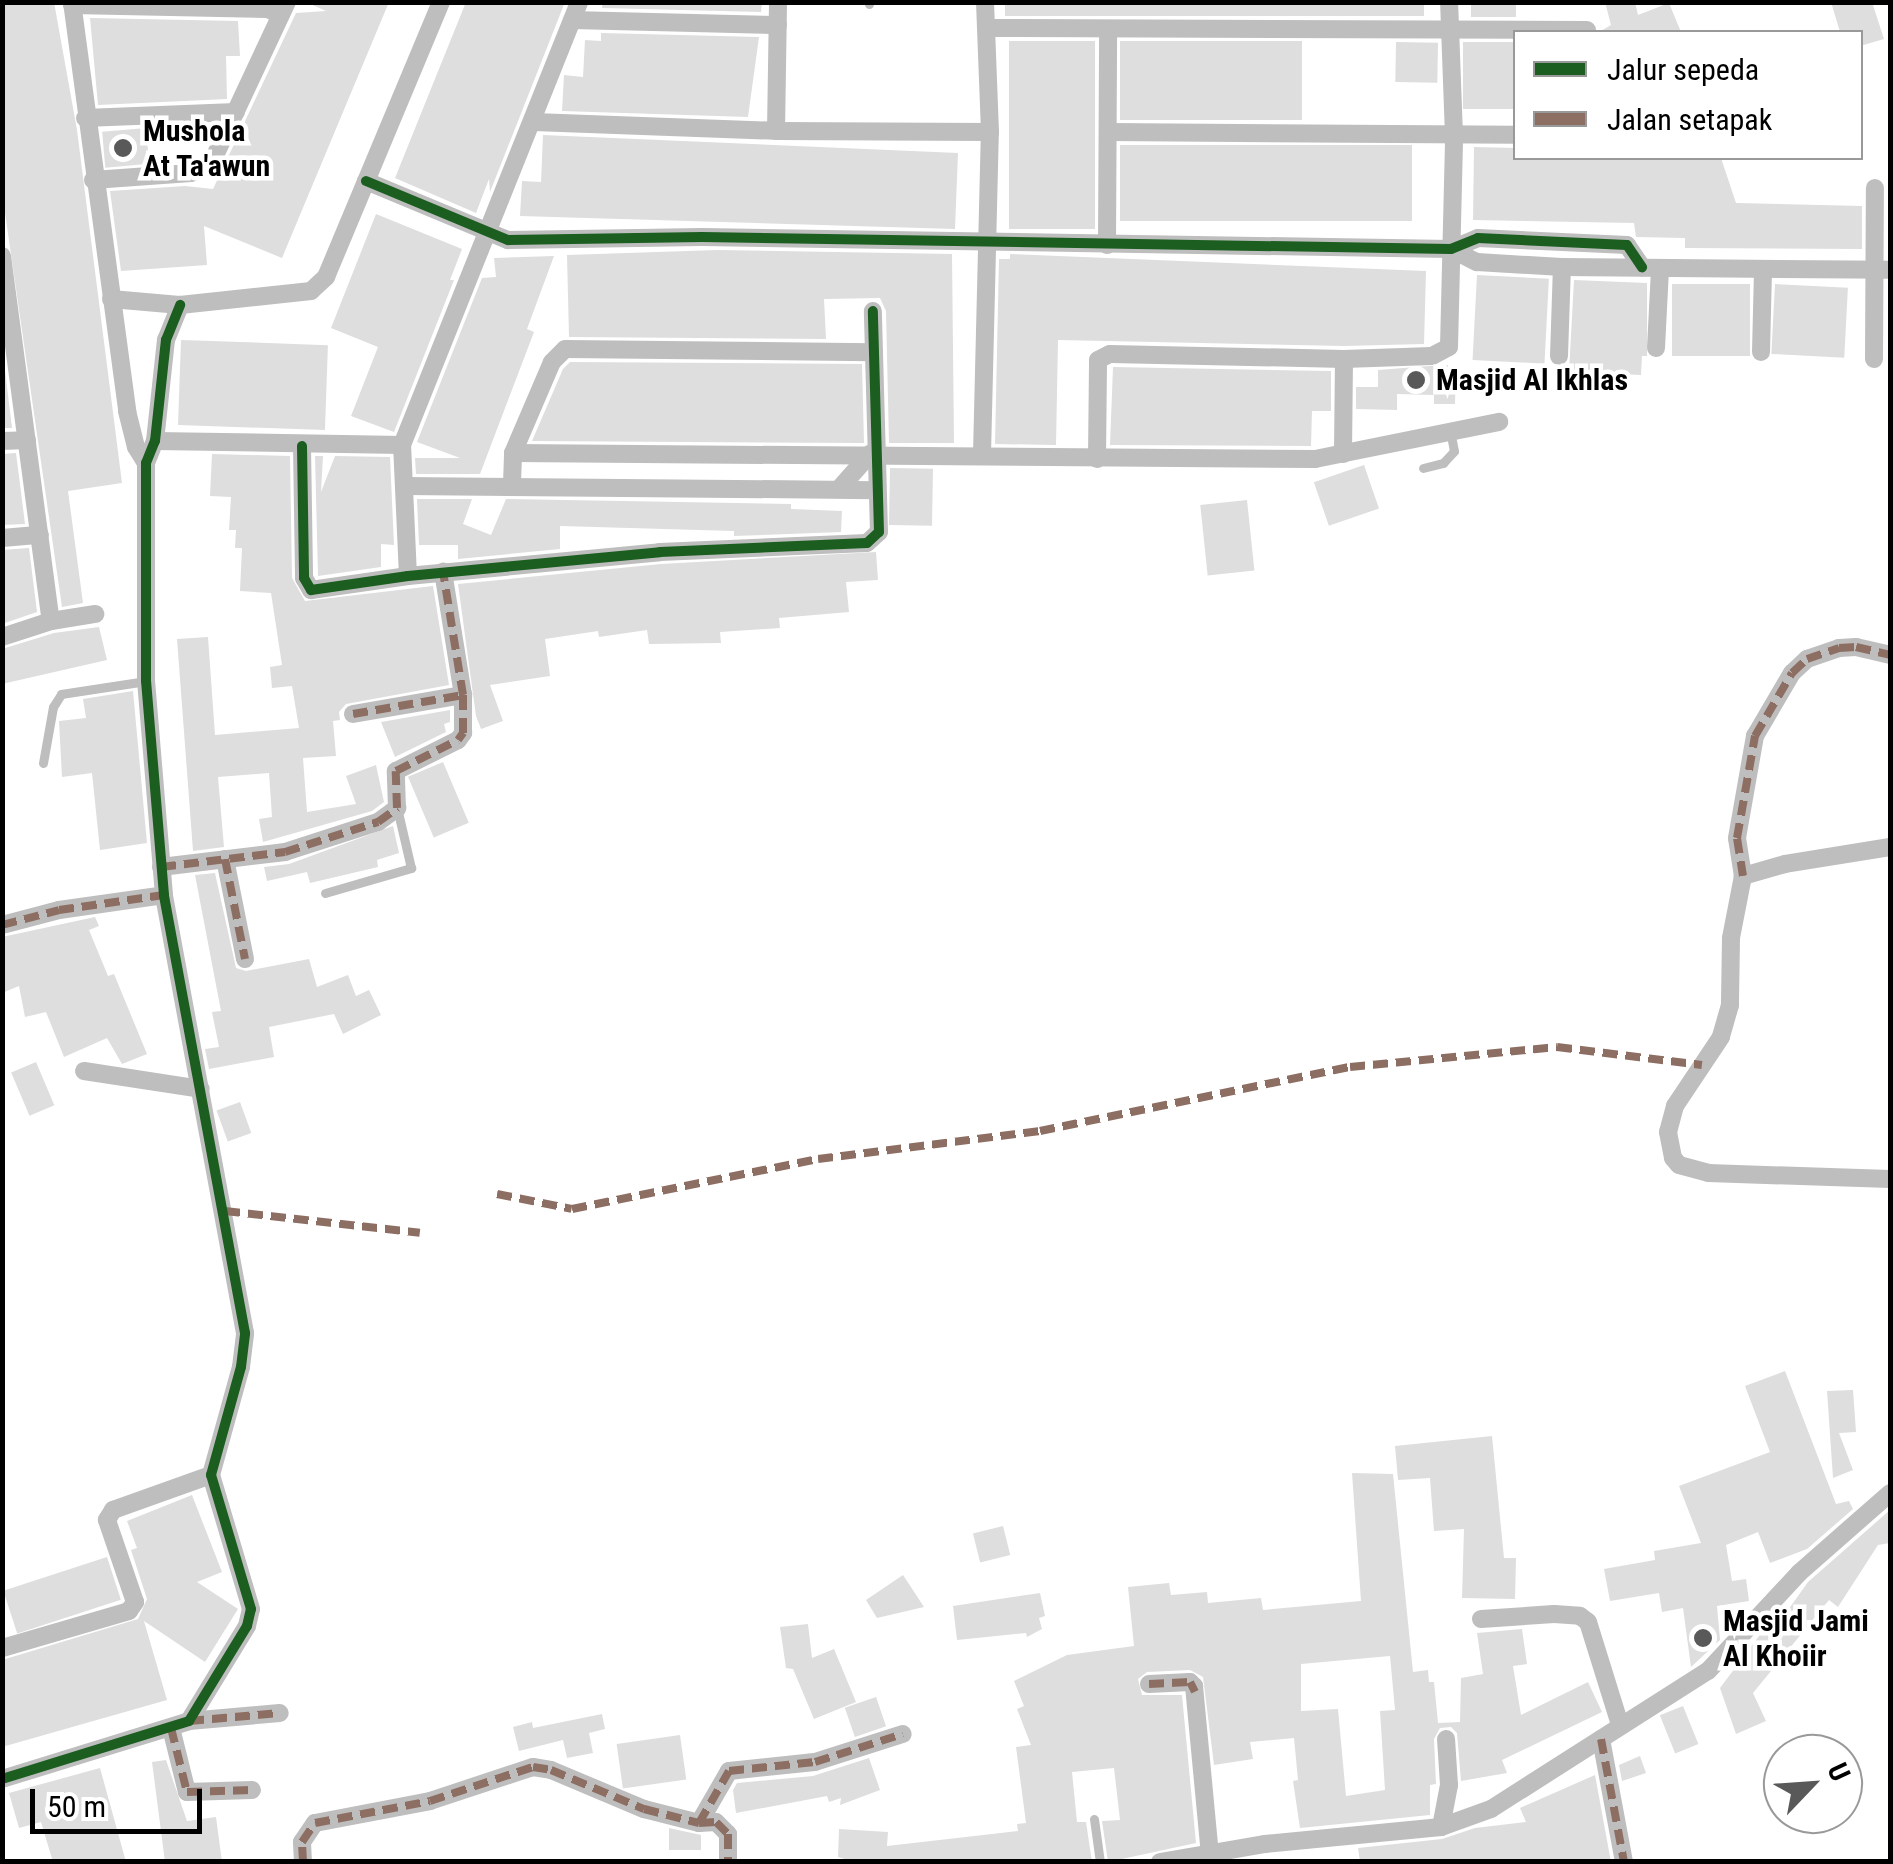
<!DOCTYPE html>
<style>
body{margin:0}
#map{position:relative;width:1893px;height:1864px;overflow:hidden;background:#fff;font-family:"Roboto Condensed",sans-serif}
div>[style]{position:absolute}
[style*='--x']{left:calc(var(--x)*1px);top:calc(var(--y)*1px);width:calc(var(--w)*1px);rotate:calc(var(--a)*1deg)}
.building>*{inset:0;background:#dedede;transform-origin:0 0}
.service>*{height:9px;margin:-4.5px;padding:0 4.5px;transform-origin:4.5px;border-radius:4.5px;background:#bebebe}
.minor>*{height:18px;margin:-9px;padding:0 9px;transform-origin:9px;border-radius:9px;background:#bebebe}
.quiet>*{height:8px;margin-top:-4px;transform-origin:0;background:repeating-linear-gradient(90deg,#8d6e63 0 15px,transparent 0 23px)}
.cycleway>*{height:10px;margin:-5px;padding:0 5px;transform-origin:5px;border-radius:5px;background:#1b5e20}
.dots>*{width:28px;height:28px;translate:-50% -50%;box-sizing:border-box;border:5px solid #fff;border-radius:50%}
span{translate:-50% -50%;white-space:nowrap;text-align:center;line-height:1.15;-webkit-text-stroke:9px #fff;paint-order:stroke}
.poi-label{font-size:30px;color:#000;font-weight:700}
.left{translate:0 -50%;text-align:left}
.frame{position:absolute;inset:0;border:5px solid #000;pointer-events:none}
.legend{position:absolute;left:1513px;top:30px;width:350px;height:130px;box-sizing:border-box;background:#fff;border:2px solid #999;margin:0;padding:12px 18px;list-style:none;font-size:30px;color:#000}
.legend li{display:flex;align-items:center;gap:20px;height:50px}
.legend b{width:50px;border:2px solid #999}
.north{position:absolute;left:1763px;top:1734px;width:100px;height:100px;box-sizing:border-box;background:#fff;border:2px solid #999;border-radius:50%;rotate:65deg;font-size:28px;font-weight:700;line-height:40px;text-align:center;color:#000}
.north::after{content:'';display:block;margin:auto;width:35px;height:45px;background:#595959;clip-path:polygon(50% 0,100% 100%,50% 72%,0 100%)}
.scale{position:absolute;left:30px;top:1789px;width:172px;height:45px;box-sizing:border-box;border:5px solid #000;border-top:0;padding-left:12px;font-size:30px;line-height:35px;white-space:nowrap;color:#000;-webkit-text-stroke:8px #fff;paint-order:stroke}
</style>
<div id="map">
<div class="building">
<i style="clip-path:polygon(2px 2px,54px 2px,77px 130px,122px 483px,68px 491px,83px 603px,62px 607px,2px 192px)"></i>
<i style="clip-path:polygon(306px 2px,389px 2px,282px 258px,204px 226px,207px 265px,121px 271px,110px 191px,185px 186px,213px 189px,296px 13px,326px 11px)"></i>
<i style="clip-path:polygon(466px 2px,565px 2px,490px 192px,489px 179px,476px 213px,395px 178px)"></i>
<i style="clip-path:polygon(603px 2px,762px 2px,761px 12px,602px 8px)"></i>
<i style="left:1005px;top:2px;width:419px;height:14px"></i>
<i style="left:1471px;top:2px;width:45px;height:15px"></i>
<i style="clip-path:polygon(1605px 2px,1635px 2px,1638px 15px,1669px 3px,1681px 32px,1599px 32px,1611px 25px)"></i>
<i style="clip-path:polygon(1831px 2px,1872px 2px,1884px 39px,1860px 46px,1860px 32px,1840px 32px)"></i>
<i style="clip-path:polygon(90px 18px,238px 21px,240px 56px,226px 56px,227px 99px,98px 105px)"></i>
<i style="clip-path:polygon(601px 33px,759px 37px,748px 117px,562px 111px,564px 75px,583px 77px,585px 40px,601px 41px)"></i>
<i style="left:1009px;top:41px;width:86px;height:188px"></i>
<i style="left:1120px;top:41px;width:182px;height:79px"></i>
<i style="left:1396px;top:42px;width:42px;height:40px;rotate:1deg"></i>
<i style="left:1516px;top:42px;width:67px;height:53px;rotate:90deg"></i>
<i style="left:146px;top:128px;width:36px;height:44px;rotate:85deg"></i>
<i style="clip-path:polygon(543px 135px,958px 153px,955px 229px,520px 216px,522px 181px,541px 182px)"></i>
<i style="left:1120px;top:145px;width:292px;height:76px"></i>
<i style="clip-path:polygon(1474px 147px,1516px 148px,1516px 158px,1721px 158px,1736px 203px,1862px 206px,1862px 249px,1685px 248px,1685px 238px,1636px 237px,1634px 223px,1473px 220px)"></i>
<i style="clip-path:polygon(376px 214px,462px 249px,450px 280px,454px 280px,394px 432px,351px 416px,378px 347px,331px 328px)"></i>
<i style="clip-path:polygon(717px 250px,952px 254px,954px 443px,889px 443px,886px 311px,880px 298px,824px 299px,826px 339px,569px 337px,567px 255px)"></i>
<i style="clip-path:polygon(1010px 254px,1426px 271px,1424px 344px,1344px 346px,1058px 340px,1056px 445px,995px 444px,999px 259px,1010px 259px)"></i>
<i style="clip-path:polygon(554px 256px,527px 329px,534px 332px,480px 474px,416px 474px,415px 458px,460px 458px,417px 442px,482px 278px,496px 277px,494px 258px)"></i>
<i style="left:1477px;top:275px;width:72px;height:85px;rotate:3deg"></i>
<i style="clip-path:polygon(1574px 280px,1647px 283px,1647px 356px,1642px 356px,1641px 375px,1569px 372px)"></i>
<i style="left:1672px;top:284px;width:78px;height:72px"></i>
<i style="left:1775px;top:284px;width:73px;height:70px;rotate:3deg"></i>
<i style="left:181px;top:340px;width:147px;height:85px;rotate:2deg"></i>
<i style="clip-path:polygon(2px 354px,3px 354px,12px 428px,2px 428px)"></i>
<i style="clip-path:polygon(570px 362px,862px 364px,864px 443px,532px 441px,563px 369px)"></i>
<i style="clip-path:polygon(1442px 365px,1456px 365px,1455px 404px,1434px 404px,1434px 395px,1397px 394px,1397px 410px,1356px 409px,1356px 387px,1378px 387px,1378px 370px)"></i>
<i style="clip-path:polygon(1113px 367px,1331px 371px,1331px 411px,1312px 411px,1311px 446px,1110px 445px)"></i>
<i style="clip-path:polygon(16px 453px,25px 524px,2px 525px,2px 454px)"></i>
<i style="clip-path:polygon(212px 454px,290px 456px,292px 578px,305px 601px,433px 586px,449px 685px,346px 704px,339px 712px,340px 720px,333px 721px,336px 756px,303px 758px,307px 812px,356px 804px,346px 776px,376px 765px,384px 802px,372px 811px,263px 842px,259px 819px,272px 817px,269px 773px,218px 777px,224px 847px,193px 851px,177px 639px,208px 637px,215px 735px,299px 728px,292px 686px,272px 688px,270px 667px,282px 665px,271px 593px,240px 591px,242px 548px,235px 548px,236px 530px,229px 530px,231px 497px,210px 496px)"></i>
<i style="clip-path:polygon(315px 456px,323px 456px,321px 492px,335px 456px,390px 457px,394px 545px,381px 544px,381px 567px,318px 576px)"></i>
<i style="left:1364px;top:465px;width:46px;height:53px;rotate:71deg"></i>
<i style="left:890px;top:468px;width:43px;height:57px;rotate:1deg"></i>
<i style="clip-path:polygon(417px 499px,472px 499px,463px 524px,491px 535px,506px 499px,791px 504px,791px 509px,842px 511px,841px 532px,734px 536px,734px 531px,560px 526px,560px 549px,458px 559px,458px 545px,419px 545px)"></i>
<i style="left:1247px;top:500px;width:71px;height:47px;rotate:84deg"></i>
<i style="clip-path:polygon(29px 548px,37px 612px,2px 624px,2px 550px)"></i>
<i style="clip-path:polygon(876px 552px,878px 580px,846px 582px,849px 612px,779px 618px,780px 628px,720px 632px,721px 643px,649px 644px,647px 630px,599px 637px,598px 631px,545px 639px,550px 676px,490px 685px,503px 721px,481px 729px,476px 716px,458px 584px,661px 564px)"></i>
<i style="clip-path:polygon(99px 627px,107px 660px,2px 684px,2px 649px,54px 633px)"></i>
<i style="clip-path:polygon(133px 691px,147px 843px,100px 850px,92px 773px,62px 777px,59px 721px,86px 718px,83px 699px)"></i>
<i style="clip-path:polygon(450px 710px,450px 722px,444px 724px,446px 732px,395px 757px,381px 722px)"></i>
<i style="left:443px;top:762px;width:66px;height:38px;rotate:67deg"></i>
<i style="clip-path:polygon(393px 826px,399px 853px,377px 860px,378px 867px,310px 883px,307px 872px,267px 881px,264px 867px,289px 864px)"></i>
<i style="clip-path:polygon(215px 873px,236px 968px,246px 971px,309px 959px,317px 987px,348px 975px,356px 996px,369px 990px,381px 1015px,343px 1034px,334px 1014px,269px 1027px,274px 1057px,209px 1069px,205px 1049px,219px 1047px,212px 1012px,221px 1011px,195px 875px)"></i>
<i style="clip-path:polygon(95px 917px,99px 926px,89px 930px,108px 976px,114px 974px,147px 1054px,122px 1064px,107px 1038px,64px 1057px,46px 1012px,25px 1017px,19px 986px,2px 993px,2px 937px)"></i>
<i style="left:36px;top:1062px;width:47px;height:27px;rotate:67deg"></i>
<i style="left:240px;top:1102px;width:33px;height:25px;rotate:70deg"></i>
<i style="clip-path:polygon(1785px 1371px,1836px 1504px,1849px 1501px,1853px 1509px,1807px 1549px,1770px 1563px,1758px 1532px,1726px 1545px,1732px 1581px,1746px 1579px,1749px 1601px,1717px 1606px,1720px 1640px,1691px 1667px,1683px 1608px,1662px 1612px,1659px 1593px,1610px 1601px,1604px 1569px,1655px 1560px,1654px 1551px,1701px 1543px,1679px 1486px,1770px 1452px,1745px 1386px)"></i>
<i style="clip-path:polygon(1853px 1390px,1856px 1432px,1839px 1433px,1853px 1470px,1833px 1478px,1827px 1391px)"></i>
<i style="clip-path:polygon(1492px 1436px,1504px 1558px,1516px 1558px,1515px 1599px,1462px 1598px,1464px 1529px,1434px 1531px,1430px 1478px,1398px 1480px,1395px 1446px)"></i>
<i style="clip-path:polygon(evenodd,1352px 1473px,1393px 1474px,1413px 1672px,1428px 1670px,1429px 1682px,1434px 1682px,1438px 1723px,1460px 1722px,1461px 1678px,1483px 1674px,1477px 1633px,1522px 1629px,1527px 1664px,1513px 1666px,1521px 1715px,1588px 1682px,1602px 1712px,1502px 1760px,1507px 1773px,1461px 1781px,1457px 1733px,1451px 1727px,1440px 1728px,1434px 1739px,1436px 1784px,1430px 1785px,1430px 1815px,1300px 1828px,1293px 1781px,1298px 1780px,1294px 1738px,1250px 1742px,1253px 1759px,1214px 1765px,1203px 1677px,1190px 1670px,1147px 1672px,1138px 1679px,1142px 1695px,1182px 1695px,1196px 1843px,1108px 1862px,1102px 1821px,1120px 1820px,1114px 1768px,1072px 1772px,1077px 1822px,1086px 1822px,1092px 1862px,855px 1862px,838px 1857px,839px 1829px,888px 1832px,887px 1846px,1018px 1831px,1017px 1824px,1026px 1823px,1016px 1747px,1031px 1745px,1017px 1709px,1024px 1706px,1014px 1681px,1067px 1655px,1134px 1646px,1128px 1587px,1169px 1583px,1171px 1595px,1207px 1592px,1208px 1603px,1261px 1598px,1263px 1610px,1361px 1601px,1352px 1473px,1390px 1656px,1395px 1710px,1380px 1711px,1385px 1790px,1346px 1796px,1338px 1709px,1301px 1711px,1301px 1664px,1390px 1656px)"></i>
<i style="clip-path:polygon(192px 1495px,222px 1572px,197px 1582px,238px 1609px,205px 1662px,144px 1621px,167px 1700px,2px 1747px,2px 1660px,138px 1619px,147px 1599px,131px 1550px,137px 1548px,127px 1521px)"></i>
<i style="clip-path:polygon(1890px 1510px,1890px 1543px,1878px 1545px,1838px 1607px,1829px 1600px,1753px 1693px,1766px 1721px,1736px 1734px,1720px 1688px,1765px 1628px,1772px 1620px,1778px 1624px,1808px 1582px)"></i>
<i style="left:1003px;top:1526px;width:30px;height:31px;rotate:76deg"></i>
<i style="left:107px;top:1557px;width:45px;height:109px;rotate:72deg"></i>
<i style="clip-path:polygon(903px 1575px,924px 1607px,877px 1618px,866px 1600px)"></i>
<i style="clip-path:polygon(1040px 1593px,1045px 1616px,1039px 1618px,1042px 1629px,1027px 1637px,1026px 1633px,957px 1640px,953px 1606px)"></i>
<i style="clip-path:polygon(808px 1624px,812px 1658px,834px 1649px,856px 1702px,814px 1719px,793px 1669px,786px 1668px,780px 1627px)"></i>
<i style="left:876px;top:1697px;width:31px;height:33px;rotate:71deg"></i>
<i style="left:1683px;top:1706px;width:41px;height:25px;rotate:68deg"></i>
<i style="clip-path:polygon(602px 1714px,605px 1729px,589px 1733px,593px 1753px,567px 1758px,563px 1740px,519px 1751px,513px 1727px,532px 1722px,533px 1728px)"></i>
<i style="left:680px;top:1735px;width:45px;height:64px;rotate:82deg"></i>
<i style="clip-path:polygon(1640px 1756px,1646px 1773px,1622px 1781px,1619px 1765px)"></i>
<i style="clip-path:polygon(869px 1758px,880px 1790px,840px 1805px,841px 1798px,829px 1802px,827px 1796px,736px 1813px,733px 1790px,737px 1783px,813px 1776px)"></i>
<i style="clip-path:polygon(166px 1760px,187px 1821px,216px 1817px,222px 1862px,165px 1862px,152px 1762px)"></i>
<i style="clip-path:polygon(100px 1768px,126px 1862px,53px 1862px,41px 1822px,19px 1828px,9px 1793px)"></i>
<i style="clip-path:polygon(1595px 1775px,1611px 1862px,1360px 1862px,1358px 1848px,1442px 1839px,1475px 1828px,1526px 1822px,1520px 1808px)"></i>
<i style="clip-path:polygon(669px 1828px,701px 1835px,701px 1850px,669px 1850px)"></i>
</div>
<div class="service">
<i style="--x:869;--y:4;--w:2;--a:-90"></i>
<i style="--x:1423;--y:468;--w:21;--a:-14"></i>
<i style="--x:1443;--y:463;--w:16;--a:-47"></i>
<i style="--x:1454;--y:451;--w:20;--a:-101"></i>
<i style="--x:43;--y:763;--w:57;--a:-79.9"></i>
<i style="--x:53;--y:707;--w:15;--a:-58"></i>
<i style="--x:61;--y:694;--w:86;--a:-8.7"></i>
<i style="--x:325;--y:893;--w:90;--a:-16.2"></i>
<i style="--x:411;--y:868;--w:62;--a:-103.1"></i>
<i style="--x:1094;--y:1819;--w:43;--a:82.1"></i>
</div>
<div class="minor">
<i style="--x:72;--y:2;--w:413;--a:82.3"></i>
<i style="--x:127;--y:411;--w:37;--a:76"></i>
<i style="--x:136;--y:447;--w:19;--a:58"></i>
<i style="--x:72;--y:5;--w:196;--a:1.2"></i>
<i style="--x:268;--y:9;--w:14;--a:25"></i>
<i style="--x:572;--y:20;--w:206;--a:1.4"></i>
<i style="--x:986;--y:28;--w:601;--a:0.19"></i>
<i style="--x:85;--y:118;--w:151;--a:-2.3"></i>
<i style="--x:534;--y:122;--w:242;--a:2.1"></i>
<i style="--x:776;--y:131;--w:214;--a:0.3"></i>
<i style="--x:776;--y:131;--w:129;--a:-89.1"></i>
<i style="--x:1108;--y:132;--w:408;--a:0.4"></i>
<i style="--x:93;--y:180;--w:98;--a:-4.1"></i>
<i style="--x:191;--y:173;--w:24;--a:-28"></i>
<i style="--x:212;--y:162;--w:177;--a:-64.9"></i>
<i style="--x:366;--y:181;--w:154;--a:22.6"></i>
<i style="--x:508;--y:240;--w:194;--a:-0.9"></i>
<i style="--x:702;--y:237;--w:749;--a:0.92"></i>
<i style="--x:1451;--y:249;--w:29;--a:-22"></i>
<i style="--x:1478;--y:238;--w:149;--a:2.7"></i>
<i style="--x:1627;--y:245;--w:27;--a:56"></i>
<i style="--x:1107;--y:245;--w:215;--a:-89.7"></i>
<i style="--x:1451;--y:249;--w:29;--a:27"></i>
<i style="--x:1477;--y:262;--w:85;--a:3.4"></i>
<i style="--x:1562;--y:267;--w:328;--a:0.5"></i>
<i style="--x:2;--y:256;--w:368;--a:82.4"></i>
<i style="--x:111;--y:299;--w:69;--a:5"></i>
<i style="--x:180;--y:305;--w:132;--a:-6.1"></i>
<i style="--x:311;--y:291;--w:21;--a:-43"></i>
<i style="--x:326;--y:277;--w:298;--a:-67.3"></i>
<i style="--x:1656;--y:348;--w:79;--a:-87.1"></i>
<i style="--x:1761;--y:352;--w:83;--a:-88.6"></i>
<i style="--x:1559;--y:356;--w:89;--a:-88.1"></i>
<i style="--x:1874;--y:359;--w:171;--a:-89.7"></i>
<i style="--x:2;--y:441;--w:25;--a:-2"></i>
<i style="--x:155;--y:441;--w:247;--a:0.9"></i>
<i style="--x:302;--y:446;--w:132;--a:89.1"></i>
<i style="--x:304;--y:578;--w:14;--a:60"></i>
<i style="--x:311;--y:590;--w:98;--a:-8.2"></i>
<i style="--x:408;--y:576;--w:253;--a:-5.4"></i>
<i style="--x:660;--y:552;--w:207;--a:-2.5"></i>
<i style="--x:867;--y:543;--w:16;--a:-43"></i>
<i style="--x:879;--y:532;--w:221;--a:-91.6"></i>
<i style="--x:513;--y:453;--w:802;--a:0.43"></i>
<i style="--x:1315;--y:459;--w:188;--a:-11.4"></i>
<i style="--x:982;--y:454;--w:322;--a:-88.6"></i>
<i style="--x:990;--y:132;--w:130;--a:-92.2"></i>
<i style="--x:1343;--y:454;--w:95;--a:-89.4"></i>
<i style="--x:1097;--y:459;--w:99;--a:-89.4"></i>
<i style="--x:1098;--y:360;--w:13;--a:-27"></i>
<i style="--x:1110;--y:354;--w:234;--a:1.2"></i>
<i style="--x:1344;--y:359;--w:88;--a:-2"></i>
<i style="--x:1432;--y:356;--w:19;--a:-28"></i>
<i style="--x:1449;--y:347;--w:211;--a:-88.6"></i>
<i style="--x:1454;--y:136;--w:134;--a:-92.1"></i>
<i style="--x:512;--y:484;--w:31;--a:-88"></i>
<i style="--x:513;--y:453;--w:99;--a:-66.8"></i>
<i style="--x:552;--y:362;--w:18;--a:-45"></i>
<i style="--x:565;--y:349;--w:309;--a:0.6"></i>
<i style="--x:404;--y:486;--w:473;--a:0.5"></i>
<i style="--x:839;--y:489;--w:47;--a:-48.5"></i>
<i style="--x:2;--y:538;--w:38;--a:-5"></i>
<i style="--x:408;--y:576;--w:131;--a:-92.6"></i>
<i style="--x:402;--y:445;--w:477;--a:-68.2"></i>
<i style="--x:2;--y:637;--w:52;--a:-18.1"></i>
<i style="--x:51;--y:621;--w:45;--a:-9"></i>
<i style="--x:353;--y:714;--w:112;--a:-9.8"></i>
<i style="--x:1890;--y:847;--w:106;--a:170.8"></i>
<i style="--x:1785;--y:864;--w:44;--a:164.1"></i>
<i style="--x:1743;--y:876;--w:63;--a:101"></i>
<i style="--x:1731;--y:938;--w:67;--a:90.9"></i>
<i style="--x:1730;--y:1005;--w:33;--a:106"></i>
<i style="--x:1721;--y:1037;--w:83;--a:123.7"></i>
<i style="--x:1675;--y:1106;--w:27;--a:105"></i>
<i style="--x:1668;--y:1132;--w:26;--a:79"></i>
<i style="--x:1673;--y:1158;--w:9;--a:49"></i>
<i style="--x:1679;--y:1165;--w:30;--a:15"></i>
<i style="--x:1708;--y:1173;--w:182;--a:1.9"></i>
<i style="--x:225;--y:859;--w:102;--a:78.7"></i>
<i style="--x:161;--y:867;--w:125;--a:-6.9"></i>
<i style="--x:285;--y:852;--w:98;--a:-17.9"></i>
<i style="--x:378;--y:822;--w:24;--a:-36"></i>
<i style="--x:397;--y:808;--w:37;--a:-92"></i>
<i style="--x:396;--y:771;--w:69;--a:-26.6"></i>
<i style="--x:458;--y:740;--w:9;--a:-54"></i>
<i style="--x:463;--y:733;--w:38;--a:-90"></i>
<i style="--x:463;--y:695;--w:125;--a:-99.2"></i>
<i style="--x:1743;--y:876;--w:38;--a:-99"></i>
<i style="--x:1737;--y:838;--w:104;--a:-80"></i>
<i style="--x:1755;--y:736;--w:73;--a:-59.6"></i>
<i style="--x:1792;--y:673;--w:21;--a:-43"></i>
<i style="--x:1807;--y:659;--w:34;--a:-19"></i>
<i style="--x:1839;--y:648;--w:17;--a:-3"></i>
<i style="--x:1856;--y:647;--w:35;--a:13"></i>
<i style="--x:2;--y:925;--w:59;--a:-14.7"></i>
<i style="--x:59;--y:910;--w:106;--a:-8.1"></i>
<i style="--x:84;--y:1071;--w:118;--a:8.7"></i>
<i style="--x:1481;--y:1619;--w:73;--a:-3.9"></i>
<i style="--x:1554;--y:1614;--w:26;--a:4"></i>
<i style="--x:1580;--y:1616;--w:10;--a:37"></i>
<i style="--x:1588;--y:1622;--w:108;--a:72.7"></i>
<i style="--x:2;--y:1648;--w:132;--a:-16.2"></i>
<i style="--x:129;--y:1611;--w:11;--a:-56"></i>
<i style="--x:135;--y:1602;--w:87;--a:-108.9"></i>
<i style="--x:107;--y:1520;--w:12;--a:-59"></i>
<i style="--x:113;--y:1510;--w:104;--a:-19.7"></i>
<i style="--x:1149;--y:1684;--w:41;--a:-2.8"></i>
<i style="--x:1190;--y:1682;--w:6;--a:45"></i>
<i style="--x:1194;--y:1686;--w:169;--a:84.6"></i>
<i style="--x:189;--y:1721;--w:91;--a:-5"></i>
<i style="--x:171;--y:1728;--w:66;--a:76"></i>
<i style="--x:187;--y:1792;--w:65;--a:-1.8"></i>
<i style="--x:1601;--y:1739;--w:125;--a:79.4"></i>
<i style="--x:2;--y:1779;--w:196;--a:-17.2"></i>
<i style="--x:189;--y:1721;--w:111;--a:-58.6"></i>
<i style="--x:247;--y:1626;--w:17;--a:-77"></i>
<i style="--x:251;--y:1609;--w:140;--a:-106.6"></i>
<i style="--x:211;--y:1475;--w:112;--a:-74.5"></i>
<i style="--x:241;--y:1367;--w:34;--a:-83"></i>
<i style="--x:245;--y:1333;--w:445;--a:-100.5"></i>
<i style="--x:164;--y:895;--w:215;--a:-94.8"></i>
<i style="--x:146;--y:681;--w:218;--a:-90"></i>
<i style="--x:146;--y:463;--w:24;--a:-68"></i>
<i style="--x:155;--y:441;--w:102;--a:-83.8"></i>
<i style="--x:166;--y:340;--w:38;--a:-68"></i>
<i style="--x:699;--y:1823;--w:60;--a:-60"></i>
<i style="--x:729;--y:1771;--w:86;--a:-6"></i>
<i style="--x:815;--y:1762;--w:92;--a:-17.7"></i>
<i style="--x:1441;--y:1827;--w:43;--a:-79.2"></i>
<i style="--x:1449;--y:1785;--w:46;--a:-93.7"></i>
<i style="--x:303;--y:1862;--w:20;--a:-93"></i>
<i style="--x:302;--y:1842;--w:23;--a:-56"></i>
<i style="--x:315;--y:1823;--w:117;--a:-10.8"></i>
<i style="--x:430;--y:1801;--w:108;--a:-18.3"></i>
<i style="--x:533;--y:1767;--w:18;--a:9"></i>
<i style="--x:551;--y:1770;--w:101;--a:22.8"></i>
<i style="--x:644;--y:1809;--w:57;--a:14.3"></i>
<i style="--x:699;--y:1823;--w:17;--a:-3"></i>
<i style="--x:716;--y:1822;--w:17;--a:45"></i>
<i style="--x:728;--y:1834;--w:28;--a:90"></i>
<i style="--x:1160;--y:1862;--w:107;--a:-9.7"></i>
<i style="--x:1265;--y:1844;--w:177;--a:-5.5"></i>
<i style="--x:1441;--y:1827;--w:53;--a:-19.8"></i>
<i style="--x:1491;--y:1809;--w:257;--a:-32.5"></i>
<i style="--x:1708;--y:1671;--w:134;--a:-47.1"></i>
<i style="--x:1799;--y:1573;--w:121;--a:-41.3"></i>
</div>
<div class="quiet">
<i style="--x:353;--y:714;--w:112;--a:-9.8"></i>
<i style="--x:225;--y:859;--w:102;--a:78.7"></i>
<i style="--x:161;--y:867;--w:125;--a:-6.9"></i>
<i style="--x:285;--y:852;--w:98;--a:-17.9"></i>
<i style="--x:378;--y:822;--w:24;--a:-36"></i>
<i style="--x:397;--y:808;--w:37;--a:-92"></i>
<i style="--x:396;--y:771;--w:69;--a:-26.6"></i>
<i style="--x:458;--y:740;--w:9;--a:-54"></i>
<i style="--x:463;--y:733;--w:38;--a:-90"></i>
<i style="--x:463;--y:695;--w:125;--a:-99.2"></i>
<i style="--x:1743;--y:876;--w:38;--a:-99"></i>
<i style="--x:1737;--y:838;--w:104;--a:-80"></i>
<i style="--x:1755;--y:736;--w:73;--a:-59.6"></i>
<i style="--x:1792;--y:673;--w:21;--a:-43"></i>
<i style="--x:1807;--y:659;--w:34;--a:-19"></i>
<i style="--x:1839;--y:648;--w:17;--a:-3"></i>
<i style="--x:1856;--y:647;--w:35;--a:13"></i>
<i style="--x:2;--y:925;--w:59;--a:-14.7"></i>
<i style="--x:59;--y:910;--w:106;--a:-8.1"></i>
<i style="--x:497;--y:1194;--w:76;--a:11.3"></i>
<i style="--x:572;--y:1209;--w:251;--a:-11.5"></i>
<i style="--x:818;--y:1159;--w:224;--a:-7.2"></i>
<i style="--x:1040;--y:1131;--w:317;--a:-11.7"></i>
<i style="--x:1350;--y:1067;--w:208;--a:-5.5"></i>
<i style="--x:1557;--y:1047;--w:146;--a:7.1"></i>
<i style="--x:225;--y:1211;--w:196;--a:6.4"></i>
<i style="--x:1149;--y:1684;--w:41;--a:-2.8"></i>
<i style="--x:1190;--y:1682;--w:11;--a:63"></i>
<i style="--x:189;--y:1721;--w:91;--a:-5"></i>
<i style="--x:171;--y:1728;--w:66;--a:76"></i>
<i style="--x:187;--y:1792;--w:65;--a:-1.8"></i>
<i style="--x:1601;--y:1739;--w:125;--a:79.4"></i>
<i style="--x:699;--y:1823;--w:60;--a:-60"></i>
<i style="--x:729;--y:1771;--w:86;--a:-6"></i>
<i style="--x:815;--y:1762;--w:92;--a:-17.7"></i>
<i style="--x:303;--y:1862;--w:20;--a:-93"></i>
<i style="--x:302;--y:1842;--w:23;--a:-56"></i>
<i style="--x:315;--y:1823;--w:117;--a:-10.8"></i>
<i style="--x:430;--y:1801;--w:108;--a:-18.3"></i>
<i style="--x:533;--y:1767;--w:18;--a:9"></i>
<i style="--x:551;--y:1770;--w:101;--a:22.8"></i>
<i style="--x:644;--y:1809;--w:57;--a:14.3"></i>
<i style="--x:699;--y:1823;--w:17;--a:-3"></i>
<i style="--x:716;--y:1822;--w:17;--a:45"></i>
<i style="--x:728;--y:1834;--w:28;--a:90"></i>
</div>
<div class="cycleway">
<i style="--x:366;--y:181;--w:154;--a:22.6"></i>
<i style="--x:508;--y:240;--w:194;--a:-0.9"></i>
<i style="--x:702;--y:237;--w:749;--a:0.92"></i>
<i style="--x:1451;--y:249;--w:29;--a:-22"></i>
<i style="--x:1478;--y:238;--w:149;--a:2.7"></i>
<i style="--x:1627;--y:245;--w:27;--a:56"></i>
<i style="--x:302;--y:446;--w:132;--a:89.1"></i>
<i style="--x:304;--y:578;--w:14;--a:60"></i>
<i style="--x:311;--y:590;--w:98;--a:-8.2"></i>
<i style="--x:408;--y:576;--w:253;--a:-5.4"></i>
<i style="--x:660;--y:552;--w:207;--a:-2.5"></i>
<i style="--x:867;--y:543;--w:16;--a:-43"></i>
<i style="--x:879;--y:532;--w:221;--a:-91.6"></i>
<i style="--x:2;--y:1779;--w:196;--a:-17.2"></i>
<i style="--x:189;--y:1721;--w:111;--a:-58.6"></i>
<i style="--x:247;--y:1626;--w:17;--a:-77"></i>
<i style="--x:251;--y:1609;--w:140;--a:-106.6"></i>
<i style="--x:211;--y:1475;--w:112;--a:-74.5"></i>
<i style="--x:241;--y:1367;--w:34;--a:-83"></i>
<i style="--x:245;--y:1333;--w:445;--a:-100.5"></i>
<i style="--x:164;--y:895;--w:215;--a:-94.8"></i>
<i style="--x:146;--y:681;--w:218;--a:-90"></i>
<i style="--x:146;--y:463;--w:24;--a:-68"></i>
<i style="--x:155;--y:441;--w:102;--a:-83.8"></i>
<i style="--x:166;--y:340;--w:38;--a:-68"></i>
</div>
<div class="dots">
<i style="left:123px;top:148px;background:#595959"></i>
<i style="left:1416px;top:380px;background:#595959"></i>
<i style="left:1703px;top:1638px;background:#595959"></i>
</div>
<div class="poi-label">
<span class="left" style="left:143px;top:148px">Mushola<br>At Ta'awun</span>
<span class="left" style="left:1436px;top:380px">Masjid Al Ikhlas</span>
<span class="left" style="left:1723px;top:1638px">Masjid Jami<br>Al Khoiir</span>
</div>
<div class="frame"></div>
<ul class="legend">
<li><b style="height:12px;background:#1b5e20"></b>Jalur sepeda</li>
<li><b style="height:12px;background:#8d6e63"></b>Jalan setapak</li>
</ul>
<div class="north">U</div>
<div class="scale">50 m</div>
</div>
